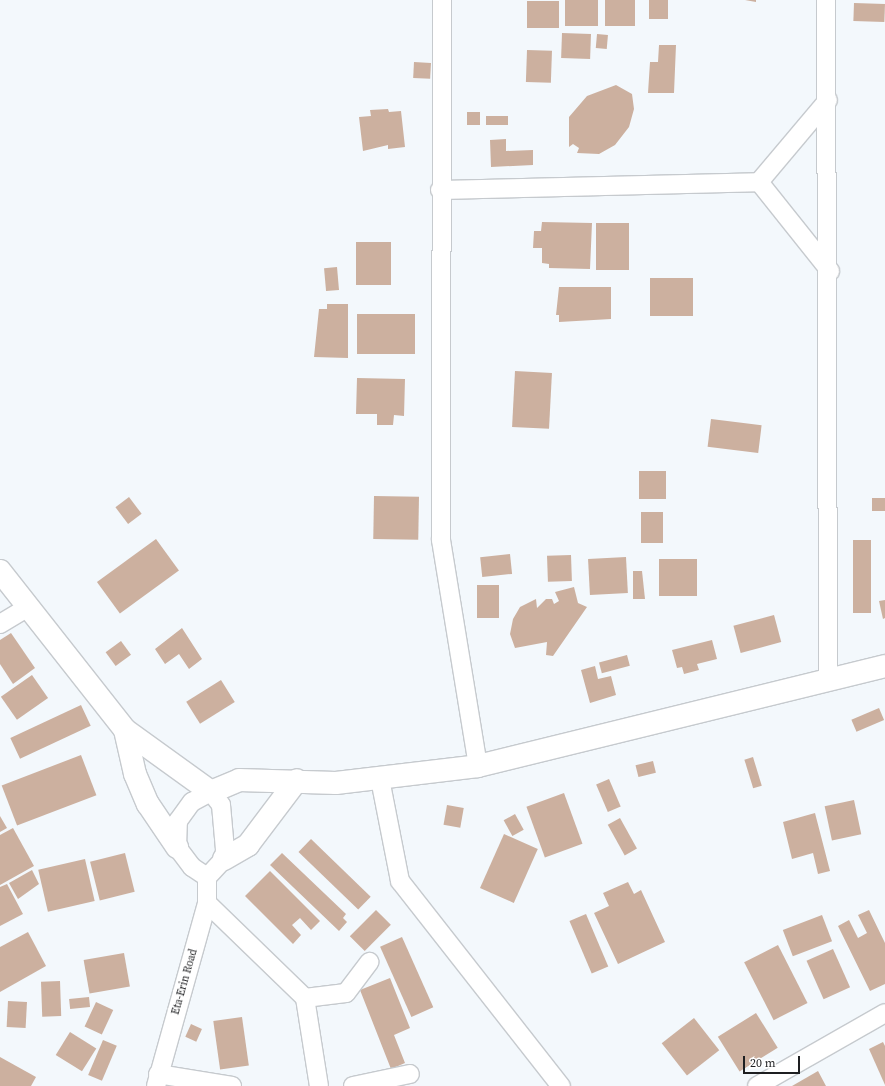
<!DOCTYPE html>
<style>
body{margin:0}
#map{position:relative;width:885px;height:1086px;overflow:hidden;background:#f3f8fc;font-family:"Source Serif 4",serif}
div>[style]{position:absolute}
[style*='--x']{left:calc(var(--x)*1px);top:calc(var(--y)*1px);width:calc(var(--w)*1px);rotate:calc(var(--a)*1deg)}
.building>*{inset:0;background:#ccb09f;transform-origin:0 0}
.roads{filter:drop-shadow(1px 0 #c6cace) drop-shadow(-1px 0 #c6cace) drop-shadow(0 1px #c6cace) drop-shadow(0 -1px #c6cace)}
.minor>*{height:18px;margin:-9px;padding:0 9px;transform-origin:9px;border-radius:9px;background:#fff}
.tertiary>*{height:22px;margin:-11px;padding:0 11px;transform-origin:11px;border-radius:11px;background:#fff}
span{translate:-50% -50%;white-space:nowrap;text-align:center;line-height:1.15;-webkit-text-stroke:3px #fff;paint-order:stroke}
.street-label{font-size:11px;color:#1e1f21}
.scale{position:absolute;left:743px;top:1056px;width:57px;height:18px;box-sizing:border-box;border:2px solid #1e1f21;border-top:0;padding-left:5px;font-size:12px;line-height:14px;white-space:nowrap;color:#1e1f21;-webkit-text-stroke:3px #fff;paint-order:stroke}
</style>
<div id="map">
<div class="building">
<i style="left:565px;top:0;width:33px;height:26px"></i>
<i style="left:605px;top:0;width:30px;height:26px"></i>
<i style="left:649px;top:0;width:19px;height:19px"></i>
<i style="clip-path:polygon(745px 0,756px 0,756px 2px)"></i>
<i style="left:527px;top:1px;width:32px;height:27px"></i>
<i style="left:854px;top:3px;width:31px;height:18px;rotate:2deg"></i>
<i style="left:562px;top:33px;width:29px;height:25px;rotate:2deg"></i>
<i style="left:597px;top:34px;width:11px;height:14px;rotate:5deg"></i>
<i style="clip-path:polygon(659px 45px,676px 45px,674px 93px,648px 93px,650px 62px,658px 62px)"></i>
<i style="left:527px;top:50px;width:25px;height:32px;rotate:2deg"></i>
<i style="left:414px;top:62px;width:17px;height:16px;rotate:3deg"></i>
<i style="clip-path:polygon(616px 85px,632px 94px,634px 109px,629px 127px,615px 145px,599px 154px,577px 153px,579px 148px,573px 144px,569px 147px,569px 117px,587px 96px)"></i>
<i style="clip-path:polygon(388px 109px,389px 112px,401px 111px,405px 147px,388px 149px,388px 145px,363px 151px,359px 117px,371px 116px,370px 110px)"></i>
<i style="left:467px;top:112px;width:13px;height:13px"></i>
<i style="left:486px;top:116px;width:22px;height:9px"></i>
<i style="clip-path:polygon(506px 139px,506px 151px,533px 150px,533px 165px,491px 167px,490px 140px)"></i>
<i style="clip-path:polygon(542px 222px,592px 223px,590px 269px,549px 268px,549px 264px,542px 263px,542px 248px,533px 248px,534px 231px,541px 231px)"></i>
<i style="left:596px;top:223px;width:33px;height:47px"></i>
<i style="left:356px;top:242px;width:35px;height:43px"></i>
<i style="left:337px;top:267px;width:23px;height:13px;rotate:85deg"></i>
<i style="left:650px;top:278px;width:43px;height:38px"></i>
<i style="clip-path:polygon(559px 287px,611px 287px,611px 319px,559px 322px,559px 315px,556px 315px)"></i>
<i style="clip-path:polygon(327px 304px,348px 304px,348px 358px,314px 357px,319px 309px,327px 309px)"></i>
<i style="left:357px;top:314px;width:58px;height:40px"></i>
<i style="left:515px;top:371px;width:37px;height:56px;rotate:3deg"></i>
<i style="clip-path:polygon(357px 378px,405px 379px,404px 416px,394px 415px,393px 425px,377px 425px,377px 414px,356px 414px)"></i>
<i style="left:711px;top:419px;width:51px;height:28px;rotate:7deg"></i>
<i style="left:639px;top:471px;width:27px;height:28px"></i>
<i style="left:374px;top:496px;width:45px;height:43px;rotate:1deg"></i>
<i style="left:129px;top:497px;width:21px;height:17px;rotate:53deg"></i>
<i style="left:885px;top:498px;width:13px;height:13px;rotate:90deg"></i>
<i style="left:641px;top:512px;width:22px;height:31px"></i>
<i style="left:156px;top:539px;width:39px;height:73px;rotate:54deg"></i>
<i style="left:853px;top:540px;width:18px;height:73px"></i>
<i style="left:510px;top:554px;width:20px;height:30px;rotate:84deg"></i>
<i style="left:571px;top:555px;width:26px;height:24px;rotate:88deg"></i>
<i style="left:626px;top:557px;width:36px;height:38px;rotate:87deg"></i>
<i style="left:659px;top:559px;width:38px;height:37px"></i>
<i style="clip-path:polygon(633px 571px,642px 571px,645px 599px,633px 599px)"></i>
<i style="left:499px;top:585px;width:33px;height:22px;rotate:90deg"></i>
<i style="clip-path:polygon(574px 587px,578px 603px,587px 607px,553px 656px,546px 655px,547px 642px,515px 648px,510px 634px,513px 619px,520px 607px,536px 599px,537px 608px,546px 599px,552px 599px,554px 604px,559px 601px,555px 592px)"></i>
<i style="clip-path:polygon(885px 600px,885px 618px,883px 619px,879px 601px)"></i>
<i style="left:774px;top:615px;width:28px;height:42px;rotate:75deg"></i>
<i style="clip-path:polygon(182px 628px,202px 659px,189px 669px,179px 654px,165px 664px,155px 649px)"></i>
<i style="clip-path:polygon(11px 633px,35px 668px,13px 684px,0 664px,0 640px)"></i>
<i style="clip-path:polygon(712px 640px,717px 659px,697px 664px,699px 670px,684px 674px,682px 667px,677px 668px,672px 650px)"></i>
<i style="left:121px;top:641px;width:17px;height:19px;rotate:54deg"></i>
<i style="left:627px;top:655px;width:11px;height:29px;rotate:75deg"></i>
<i style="clip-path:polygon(595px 666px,598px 679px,611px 676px,616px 695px,590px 703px,581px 670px)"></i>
<i style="left:32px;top:675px;width:28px;height:38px;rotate:55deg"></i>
<i style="left:221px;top:680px;width:26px;height:41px;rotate:58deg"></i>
<i style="left:81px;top:705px;width:23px;height:78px;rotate:65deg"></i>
<i style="left:879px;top:708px;width:13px;height:30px;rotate:67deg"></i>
<i style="left:81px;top:755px;width:43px;height:85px;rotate:69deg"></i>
<i style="left:753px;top:757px;width:30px;height:9px;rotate:73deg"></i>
<i style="left:653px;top:761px;width:12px;height:18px;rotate:76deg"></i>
<i style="left:609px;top:779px;width:30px;height:14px;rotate:67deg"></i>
<i style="left:564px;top:793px;width:54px;height:40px;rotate:70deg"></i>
<i style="left:854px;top:800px;width:35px;height:30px;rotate:78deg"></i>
<i style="left:447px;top:805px;width:17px;height:20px;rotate:10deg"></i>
<i style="clip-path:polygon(815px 813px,830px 871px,818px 874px,813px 853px,792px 859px,783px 822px)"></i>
<i style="left:515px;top:814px;width:18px;height:13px;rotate:61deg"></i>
<i style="clip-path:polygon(0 816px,7px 828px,0 832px)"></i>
<i style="left:620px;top:818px;width:35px;height:14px;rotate:61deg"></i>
<i style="clip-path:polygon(13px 828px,34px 866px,0 885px,0 835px)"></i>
<i style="left:504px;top:834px;width:37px;height:59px;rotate:24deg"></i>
<i style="left:311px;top:839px;width:83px;height:18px;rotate:44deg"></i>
<i style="left:125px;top:853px;width:40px;height:36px;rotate:76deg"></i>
<i style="clip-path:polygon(282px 853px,346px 914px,343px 918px,347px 922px,339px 931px,270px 865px)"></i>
<i style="left:85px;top:859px;width:43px;height:48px;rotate:77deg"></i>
<i style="clip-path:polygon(32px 870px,39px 884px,18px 899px,9px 883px)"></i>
<i style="clip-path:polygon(270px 871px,320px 921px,311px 930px,300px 918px,292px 925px,301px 935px,293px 944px,245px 896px)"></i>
<i style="clip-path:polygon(628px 882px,634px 894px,641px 890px,665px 942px,618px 964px,594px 913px,609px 906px,603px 893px)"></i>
<i style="clip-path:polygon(7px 884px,23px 914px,0 926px,0 887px)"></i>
<i style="left:376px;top:910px;width:21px;height:37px;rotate:45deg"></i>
<i style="clip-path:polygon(869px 910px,885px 943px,885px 984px,870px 991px,838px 926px,849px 920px,858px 938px,867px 933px,858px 915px)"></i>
<i style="left:586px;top:914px;width:57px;height:18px;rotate:67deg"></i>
<i style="left:822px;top:915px;width:28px;height:42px;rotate:69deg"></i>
<i style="clip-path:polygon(28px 932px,46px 966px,0 992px,0 947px)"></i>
<i style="left:402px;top:937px;width:77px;height:24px;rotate:66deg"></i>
<i style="left:778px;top:945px;width:65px;height:38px;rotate:63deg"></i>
<i style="left:833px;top:949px;width:42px;height:29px;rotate:66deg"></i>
<i style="left:124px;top:953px;width:34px;height:41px;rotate:80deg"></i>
<i style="clip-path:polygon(390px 978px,410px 1028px,394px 1035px,405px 1063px,391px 1069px,360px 990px)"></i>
<i style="left:60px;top:981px;width:35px;height:19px;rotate:88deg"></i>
<i style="left:89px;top:997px;width:10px;height:20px;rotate:84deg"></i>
<i style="left:8px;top:1001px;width:19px;height:26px;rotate:3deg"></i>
<i style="left:96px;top:1002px;width:19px;height:27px;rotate:25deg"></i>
<i style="left:756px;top:1013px;width:41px;height:45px;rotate:58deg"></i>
<i style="left:242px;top:1017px;width:49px;height:29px;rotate:82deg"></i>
<i style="left:694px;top:1018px;width:41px;height:41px;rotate:52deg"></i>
<i style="left:191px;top:1024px;width:12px;height:14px;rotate:24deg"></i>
<i style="left:70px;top:1032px;width:31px;height:27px;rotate:32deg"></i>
<i style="left:103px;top:1040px;width:15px;height:38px;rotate:23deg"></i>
<i style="clip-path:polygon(883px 1042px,885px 1046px,885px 1085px,869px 1049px)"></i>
<i style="clip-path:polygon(0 1057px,36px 1077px,31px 1086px,0 1086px)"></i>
<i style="clip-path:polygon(818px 1071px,826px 1086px,792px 1086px)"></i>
</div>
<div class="roads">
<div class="minor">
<i style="--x:442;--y:0;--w:540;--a:90.11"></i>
<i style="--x:441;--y:540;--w:229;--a:80.7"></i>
<i style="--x:826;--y:0;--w:680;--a:89.83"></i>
<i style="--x:759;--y:182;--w:114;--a:51.4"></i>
<i style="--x:440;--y:190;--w:319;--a:-1.4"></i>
<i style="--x:759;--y:182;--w:107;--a:-49.9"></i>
<i style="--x:0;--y:624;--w:31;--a:-31"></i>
<i style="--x:380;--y:779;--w:104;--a:78.9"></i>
<i style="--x:400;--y:881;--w:261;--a:51.9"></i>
<i style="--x:211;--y:792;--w:16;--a:52"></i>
<i style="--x:221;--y:805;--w:45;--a:84.9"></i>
<i style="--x:225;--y:850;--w:9;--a:96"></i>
<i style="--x:224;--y:859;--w:25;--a:133"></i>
<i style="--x:207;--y:877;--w:18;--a:-146"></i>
<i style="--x:192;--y:867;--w:25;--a:-127"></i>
<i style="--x:177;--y:847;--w:26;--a:-88"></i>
<i style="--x:178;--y:821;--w:24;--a:-54"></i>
<i style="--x:192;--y:802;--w:21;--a:-28"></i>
<i style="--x:207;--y:903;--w:136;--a:44.1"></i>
<i style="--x:305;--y:998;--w:89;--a:81"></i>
<i style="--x:305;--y:998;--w:41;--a:-7"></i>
<i style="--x:346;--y:993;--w:39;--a:-53"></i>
<i style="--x:158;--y:1074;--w:75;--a:9.2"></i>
<i style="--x:156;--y:1086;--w:190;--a:-74.4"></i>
<i style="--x:207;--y:903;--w:26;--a:-90"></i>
<i style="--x:353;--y:1086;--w:58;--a:-11.9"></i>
<i style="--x:757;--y:1086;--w:147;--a:-29.7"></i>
</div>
<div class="tertiary">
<i style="--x:0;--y:571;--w:202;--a:51.8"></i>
<i style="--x:125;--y:730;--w:106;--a:35.8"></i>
<i style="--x:211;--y:792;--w:30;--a:-23"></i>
<i style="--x:239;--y:780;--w:97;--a:1.8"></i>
<i style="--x:336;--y:783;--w:143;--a:-6.8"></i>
<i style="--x:478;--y:766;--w:419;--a:-13.8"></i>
<i style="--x:125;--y:730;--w:45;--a:77.2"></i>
<i style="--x:135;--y:774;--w:33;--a:67"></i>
<i style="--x:148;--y:804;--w:52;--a:56"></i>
<i style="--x:224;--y:859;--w:28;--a:-30"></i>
<i style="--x:248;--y:845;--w:81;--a:-53"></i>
</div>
</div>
<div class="street-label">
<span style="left:185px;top:982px;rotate:-74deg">Eta-Erin Road</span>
</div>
<div class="scale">20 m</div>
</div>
